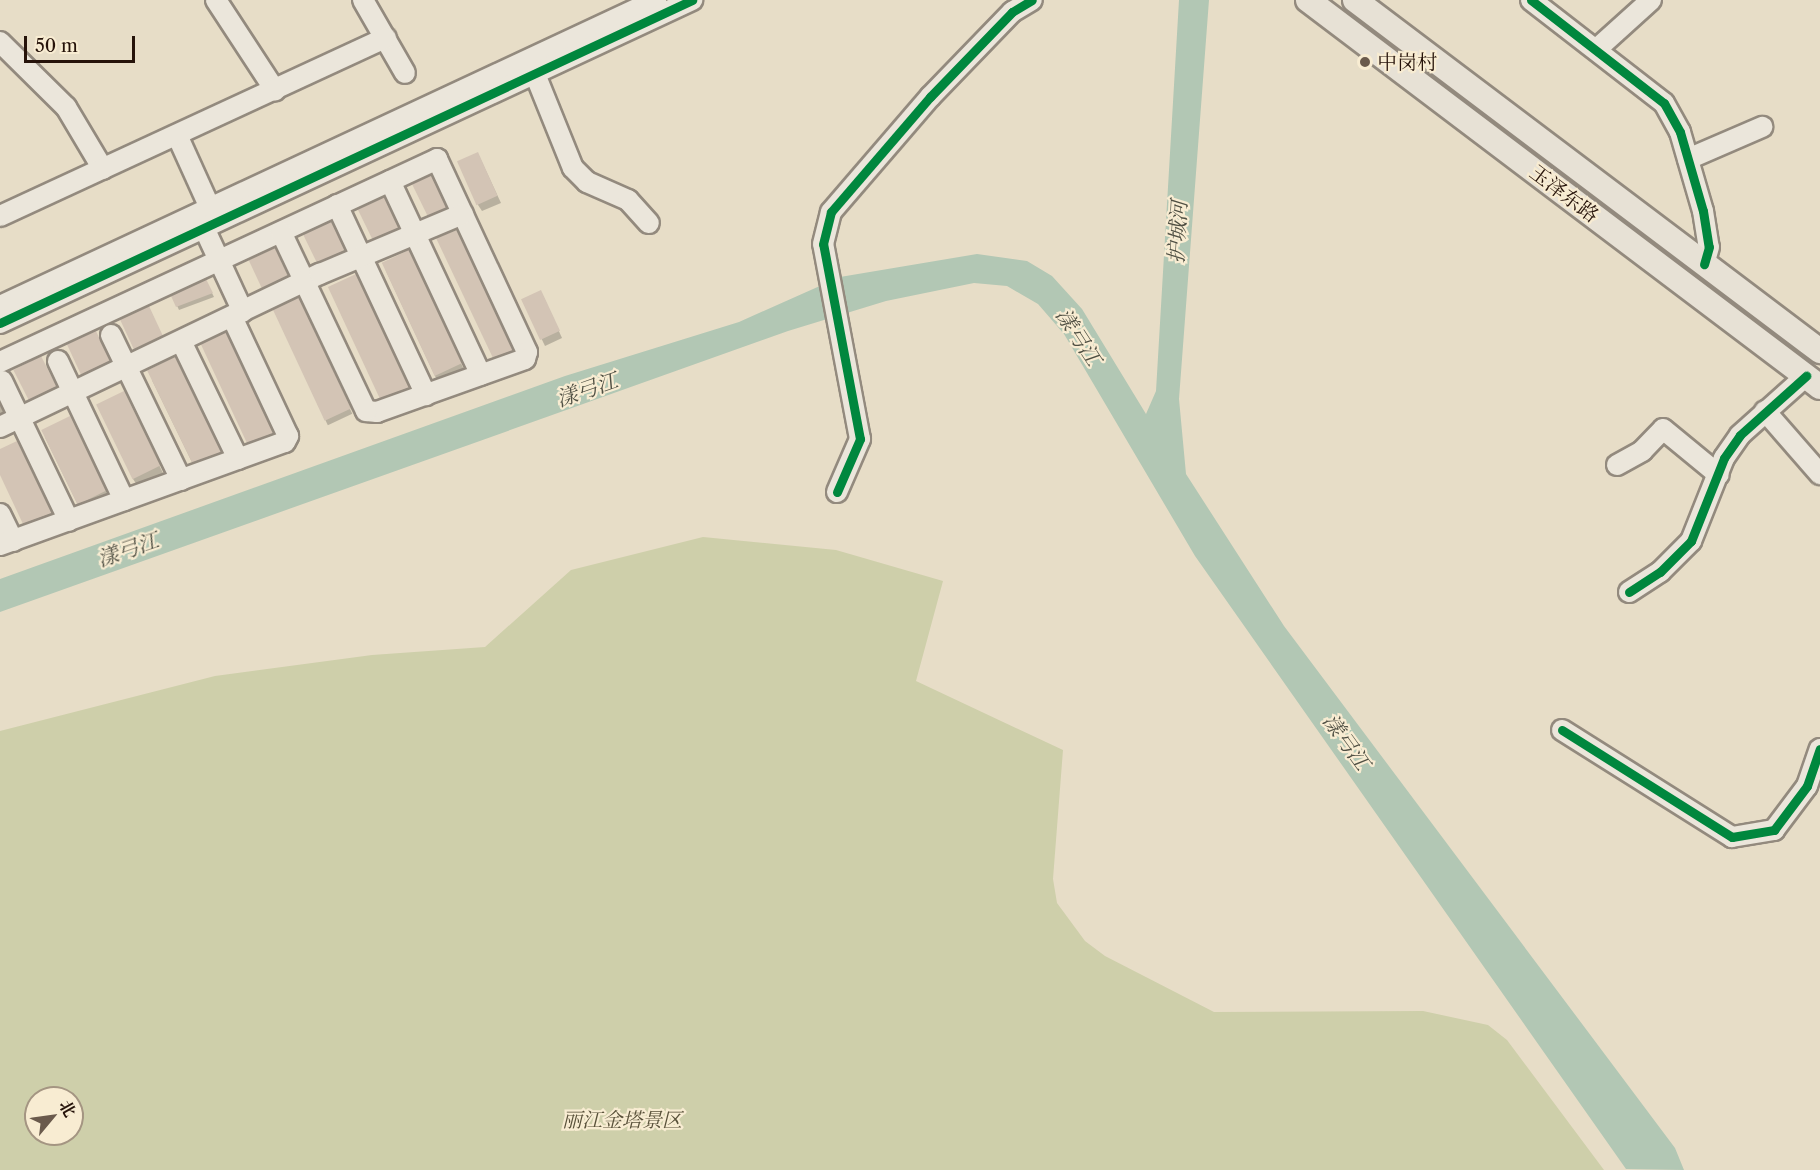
<!DOCTYPE html>
<meta charset="utf-8">
<style>
body{margin:0}
#map{position:relative;width:1820px;height:1170px;overflow:hidden;background:#e7ddc7;font-family:"Libre Caslon Text","Noto Serif SC",serif}
div>[style]{position:absolute}
[style*='--x']{left:calc(var(--x)*1px);top:calc(var(--y)*1px);width:calc(var(--w)*1px);rotate:calc(var(--a)*1deg)}
.green>*{inset:0;background:#cecfaa}
.water>*{inset:0;background:#b2c7b4}
.shadow>*{inset:0;background:#0003;transform-origin:0 0}
.building>*{inset:0;background:#d3c4b5;transform-origin:0 0}
.roads{filter:drop-shadow(2px 0 #938a7e) drop-shadow(-2px 0 #938a7e) drop-shadow(0 2px #938a7e) drop-shadow(0 -2px #938a7e)}
.minor>*{height:20px;margin:-10px;padding:0 10px;transform-origin:10px;border-radius:10px;background:#ebe6db}
.major>*{height:24px;margin:-12px;padding:0 12px;transform-origin:12px;border-radius:12px;background:#e7e1d5}
.cycleway>*{height:9px;margin:-4.5px;padding:0 4.5px;transform-origin:4.5px;border-radius:4.5px;background:#00873e}
.dots>*{width:16px;height:16px;translate:-50% -50%;box-sizing:border-box;border:3px solid #f8ecd2;border-radius:50%}
span{translate:-50% -50%;white-space:nowrap;text-align:center;line-height:1.15;-webkit-text-stroke:4.5px #f8ecd2;paint-order:stroke}
.poi-label{font-size:20px;color:#26130a}
.left{translate:0 -50%;text-align:left}
.street-label{font-size:20px;color:#26130a}
.park-label{font-size:20px;color:#59513a;font-style:italic}
.water-label{font-size:21px;color:#4f4f43;font-style:italic}
.north{position:absolute;left:24px;top:1086px;width:60px;height:60px;box-sizing:border-box;background:#f8ecd2;border:2px solid #a49582;border-radius:50%;rotate:61deg;font-size:16px;font-weight:700;line-height:24px;text-align:center;color:#26130a}
.north::after{content:'';display:block;margin:auto;width:21px;height:27px;background:#6a5a4c;clip-path:polygon(50% 0,100% 100%,50% 72%,0 100%)}
.scale{position:absolute;left:24px;top:36px;width:111px;height:27px;box-sizing:border-box;border:3px solid #26130a;border-top:0;padding-left:8px;font-size:18px;line-height:21px;white-space:nowrap;color:#26130a;-webkit-text-stroke:4px #f8ecd2;paint-order:stroke}
</style>
<div id="map">
<div class="green">
<i style="clip-path:polygon(evenodd,703px 537px,836px 550px,943px 581px,916px 681px,1063px 750px,1053px 879px,1057px 903px,1085px 941px,1105px 956px,1214px 1012px,1423px 1011px,1488px 1025px,1507px 1040px,1604px 1170px,0 1170px,0 731px,215px 676px,372px 655px,485px 647px,571px 570px,703px 537px,36px 1098px,72px 1098px,72px 1134px,36px 1134px,36px 1098px)"></i>
</div>
<div class="water">
<i style="clip-path:polygon(1179px 0,1209px 0,1179px 399px,1186px 474px,1284px 626px,1675px 1148px,1684px 1170px,1626px 1169px,1195px 556px,1064px 334px,1038px 304px,1007px 286px,974px 283px,886px 301px,788px 331px,0 612px,0 579px,565px 376px,739px 322px,840px 277px,977px 254px,1027px 261px,1052px 276px,1082px 309px,1146px 414px,1156px 391px)"></i>
</div>
<div class="shadow">
<i style="clip-path:polygon(481px 160px,501px 203px,482px 211px,478px 205px)"></i>
<i style="clip-path:polygon(434px 183px,449px 215px,432px 221px,429px 215px)"></i>
<i style="clip-path:polygon(387px 205px,401px 235px,378px 244px,374px 238px)"></i>
<i style="clip-path:polygon(334px 229px,347px 257px,322px 268px,305px 235px)"></i>
<i style="clip-path:polygon(459px 238px,515px 357px,498px 363px,494px 357px)"></i>
<i style="clip-path:polygon(278px 256px,291px 282px,267px 294px,251px 261px)"></i>
<i style="left:412px;top:258px;width:123px;height:29px;rotate:65deg"></i>
<i style="clip-path:polygon(206px 281px,214px 297px,179px 310px,173px 297px)"></i>
<i style="clip-path:polygon(359px 282px,411px 394px,386px 403px,382px 397px)"></i>
<i style="clip-path:polygon(544px 298px,562px 338px,545px 346px,523px 300px)"></i>
<i style="left:302px;top:306px;width:119px;height:27px;rotate:65deg"></i>
<i style="clip-path:polygon(152px 314px,165px 343px,139px 355px,122px 320px)"></i>
<i style="clip-path:polygon(99px 339px,112px 368px,86px 380px,83px 374px)"></i>
<i style="clip-path:polygon(229px 340px,276px 440px,252px 448px,249px 442px)"></i>
<i style="clip-path:polygon(44px 364px,58px 393px,32px 405px,15px 370px)"></i>
<i style="left:179px;top:367px;width:104px;height:30px;rotate:64deg"></i>
<i style="clip-path:polygon(127px 399px,163px 473px,137px 485px,133px 479px)"></i>
<i style="clip-path:polygon(0 405px,6px 418px,0 421px)"></i>
<i style="left:73px;top:424px;width:81px;height:31px;rotate:64deg"></i>
<i style="clip-path:polygon(20px 449px,54px 520px,28px 529px,0 472px,0 450px)"></i>
</div>
<div class="building">
<i style="left:478px;top:152px;width:48px;height:23px;rotate:66deg"></i>
<i style="left:431px;top:175px;width:37px;height:21px;rotate:64deg"></i>
<i style="left:384px;top:197px;width:34px;height:29px;rotate:64deg"></i>
<i style="left:331px;top:221px;width:32px;height:31px;rotate:64deg"></i>
<i style="clip-path:polygon(457px 230px,470px 257px,513px 351px,493px 358px,436px 238px)"></i>
<i style="left:275px;top:248px;width:31px;height:29px;rotate:65deg"></i>
<i style="left:409px;top:250px;width:125px;height:30px;rotate:65deg"></i>
<i style="left:356px;top:274px;width:125px;height:31px;rotate:65deg"></i>
<i style="clip-path:polygon(206px 279px,213px 293px,176px 307px,171px 296px)"></i>
<i style="left:541px;top:290px;width:45px;height:22px;rotate:65deg"></i>
<i style="left:299px;top:297px;width:123px;height:29px;rotate:65deg"></i>
<i style="left:149px;top:306px;width:33px;height:32px;rotate:65deg"></i>
<i style="left:96px;top:331px;width:33px;height:32px;rotate:65deg"></i>
<i style="left:226px;top:332px;width:112px;height:28px;rotate:65deg"></i>
<i style="left:41px;top:356px;width:34px;height:31px;rotate:63deg"></i>
<i style="left:175px;top:357px;width:106px;height:31px;rotate:64deg"></i>
<i style="left:124px;top:391px;width:83px;height:31px;rotate:64deg"></i>
<i style="left:70px;top:416px;width:83px;height:32px;rotate:64deg"></i>
<i style="clip-path:polygon(17px 441px,52px 513px,23px 524px,0 475px,0 449px)"></i>
</div>
<div class="roads">
<div class="minor">
<i style="--x:216;--y:0;--w:108;--a:56.8"></i>
<i style="--x:363;--y:0;--w:84;--a:60.1"></i>
<i style="--x:1531;--y:0;--w:168;--a:37.8"></i>
<i style="--x:1664;--y:103;--w:33;--a:61"></i>
<i style="--x:1680;--y:132;--w:82;--a:73.8"></i>
<i style="--x:1703;--y:211;--w:36;--a:81"></i>
<i style="--x:1709;--y:247;--w:18;--a:106"></i>
<i style="--x:0;--y:42;--w:93;--a:44.6"></i>
<i style="--x:66;--y:107;--w:72;--a:59.2"></i>
<i style="--x:1599;--y:47;--w:70;--a:-42.1"></i>
<i style="--x:535;--y:74;--w:101;--a:68"></i>
<i style="--x:573;--y:168;--w:20;--a:45"></i>
<i style="--x:587;--y:182;--w:45;--a:23.7"></i>
<i style="--x:628;--y:200;--w:31;--a:48"></i>
<i style="--x:177;--y:135;--w:82;--a:65.6"></i>
<i style="--x:1688;--y:159;--w:81;--a:-23.4"></i>
<i style="--x:390;--y:181;--w:214;--a:64.9"></i>
<i style="--x:337;--y:205;--w:210;--a:64.9"></i>
<i style="--x:0;--y:216;--w:425;--a:-24.8"></i>
<i style="--x:205;--y:230;--w:90;--a:65.1"></i>
<i style="--x:0;--y:306;--w:724;--a:-25.01"></i>
<i style="--x:0;--y:323;--w:764;--a:-25.02"></i>
<i style="--x:111;--y:335;--w:161;--a:64.2"></i>
<i style="--x:181;--y:341;--w:131;--a:64.2"></i>
<i style="--x:58;--y:361;--w:154;--a:64.6"></i>
<i style="--x:0;--y:362;--w:482;--a:-24.9"></i>
<i style="--x:437;--y:159;--w:213;--a:65"></i>
<i style="--x:527;--y:352;--w:7;--a:106"></i>
<i style="--x:525;--y:359;--w:157;--a:160.3"></i>
<i style="--x:377;--y:412;--w:11;--a:-175"></i>
<i style="--x:366;--y:411;--w:198;--a:-115.4"></i>
<i style="--x:2;--y:381;--w:155;--a:64.4"></i>
<i style="--x:1765;--y:411;--w:84;--a:48.9"></i>
<i style="--x:0;--y:427;--w:355;--a:-25.6"></i>
<i style="--x:320;--y:274;--w:155;--a:-22.8"></i>
<i style="--x:1617;--y:465;--w:29;--a:-29"></i>
<i style="--x:1642;--y:451;--w:30;--a:-46"></i>
<i style="--x:1663;--y:429;--w:72;--a:39.4"></i>
<i style="--x:837;--y:492;--w:58;--a:-66.5"></i>
<i style="--x:860;--y:439;--w:198;--a:-100.7"></i>
<i style="--x:823;--y:244;--w:33;--a:-76"></i>
<i style="--x:831;--y:212;--w:152;--a:-49.3"></i>
<i style="--x:930;--y:97;--w:118;--a:-46"></i>
<i style="--x:1012;--y:12;--w:23;--a:-31"></i>
<i style="--x:0;--y:514;--w:30;--a:64"></i>
<i style="--x:0;--y:545;--w:303;--a:-19.9"></i>
<i style="--x:285;--y:442;--w:7;--a:-63"></i>
<i style="--x:288;--y:436;--w:132;--a:-115.2"></i>
<i style="--x:1629;--y:592;--w:37;--a:-33"></i>
<i style="--x:1660;--y:572;--w:44;--a:-45"></i>
<i style="--x:1691;--y:541;--w:89;--a:-68.3"></i>
<i style="--x:1724;--y:458;--w:28;--a:-55"></i>
<i style="--x:1740;--y:435;--w:89;--a:-41.8"></i>
<i style="--x:1562;--y:730;--w:201;--a:32.2"></i>
<i style="--x:1732;--y:837;--w:43;--a:-9.5"></i>
<i style="--x:1774;--y:830;--w:55;--a:-53.1"></i>
<i style="--x:1807;--y:786;--w:39;--a:-71"></i>
</div>
<div class="major">
<i style="--x:1308;--y:0;--w:642;--a:37.08"></i>
<i style="--x:1355;--y:0;--w:583;--a:37.05"></i>
</div>
</div>
<div class="cycleway">
<i style="--x:1531;--y:0;--w:168;--a:37.8"></i>
<i style="--x:1664;--y:103;--w:33;--a:61"></i>
<i style="--x:1680;--y:132;--w:82;--a:73.8"></i>
<i style="--x:1703;--y:211;--w:36;--a:81"></i>
<i style="--x:1709;--y:247;--w:18;--a:106"></i>
<i style="--x:0;--y:323;--w:764;--a:-25.02"></i>
<i style="--x:837;--y:492;--w:58;--a:-66.5"></i>
<i style="--x:860;--y:439;--w:198;--a:-100.7"></i>
<i style="--x:823;--y:244;--w:33;--a:-76"></i>
<i style="--x:831;--y:212;--w:152;--a:-49.3"></i>
<i style="--x:930;--y:97;--w:118;--a:-46"></i>
<i style="--x:1012;--y:12;--w:23;--a:-31"></i>
<i style="--x:1629;--y:592;--w:37;--a:-33"></i>
<i style="--x:1660;--y:572;--w:44;--a:-45"></i>
<i style="--x:1691;--y:541;--w:89;--a:-68.3"></i>
<i style="--x:1724;--y:458;--w:28;--a:-55"></i>
<i style="--x:1740;--y:435;--w:89;--a:-41.8"></i>
<i style="--x:1562;--y:730;--w:201;--a:32.2"></i>
<i style="--x:1732;--y:837;--w:43;--a:-9.5"></i>
<i style="--x:1774;--y:830;--w:55;--a:-53.1"></i>
<i style="--x:1807;--y:786;--w:39;--a:-71"></i>
</div>
<div class="dots">
<i style="left:1365px;top:62px;background:#6a5a4c"></i>
</div>
<div class="poi-label">
<span class="left" style="left:1377px;top:62px">中岗村</span>
</div>
<div class="street-label">
<span style="left:1564px;top:194px;rotate:37deg">玉泽东路</span>
</div>
<div class="park-label">
<span style="left:622px;top:1120px">丽江金塔景区</span>
</div>
<div class="water-label">
<span style="left:1178px;top:232px;rotate:-87deg">护城河</span>
<span style="left:1078px;top:337px;rotate:57deg">漾弓江</span>
<span style="left:587px;top:390px;rotate:-19deg">漾弓江</span>
<span style="left:128px;top:550px;rotate:-19deg">漾弓江</span>
<span style="left:1346px;top:742px;rotate:54deg">漾弓江</span>
</div>
<div class="north">北</div>
<div class="scale">50 m</div>
</div>
